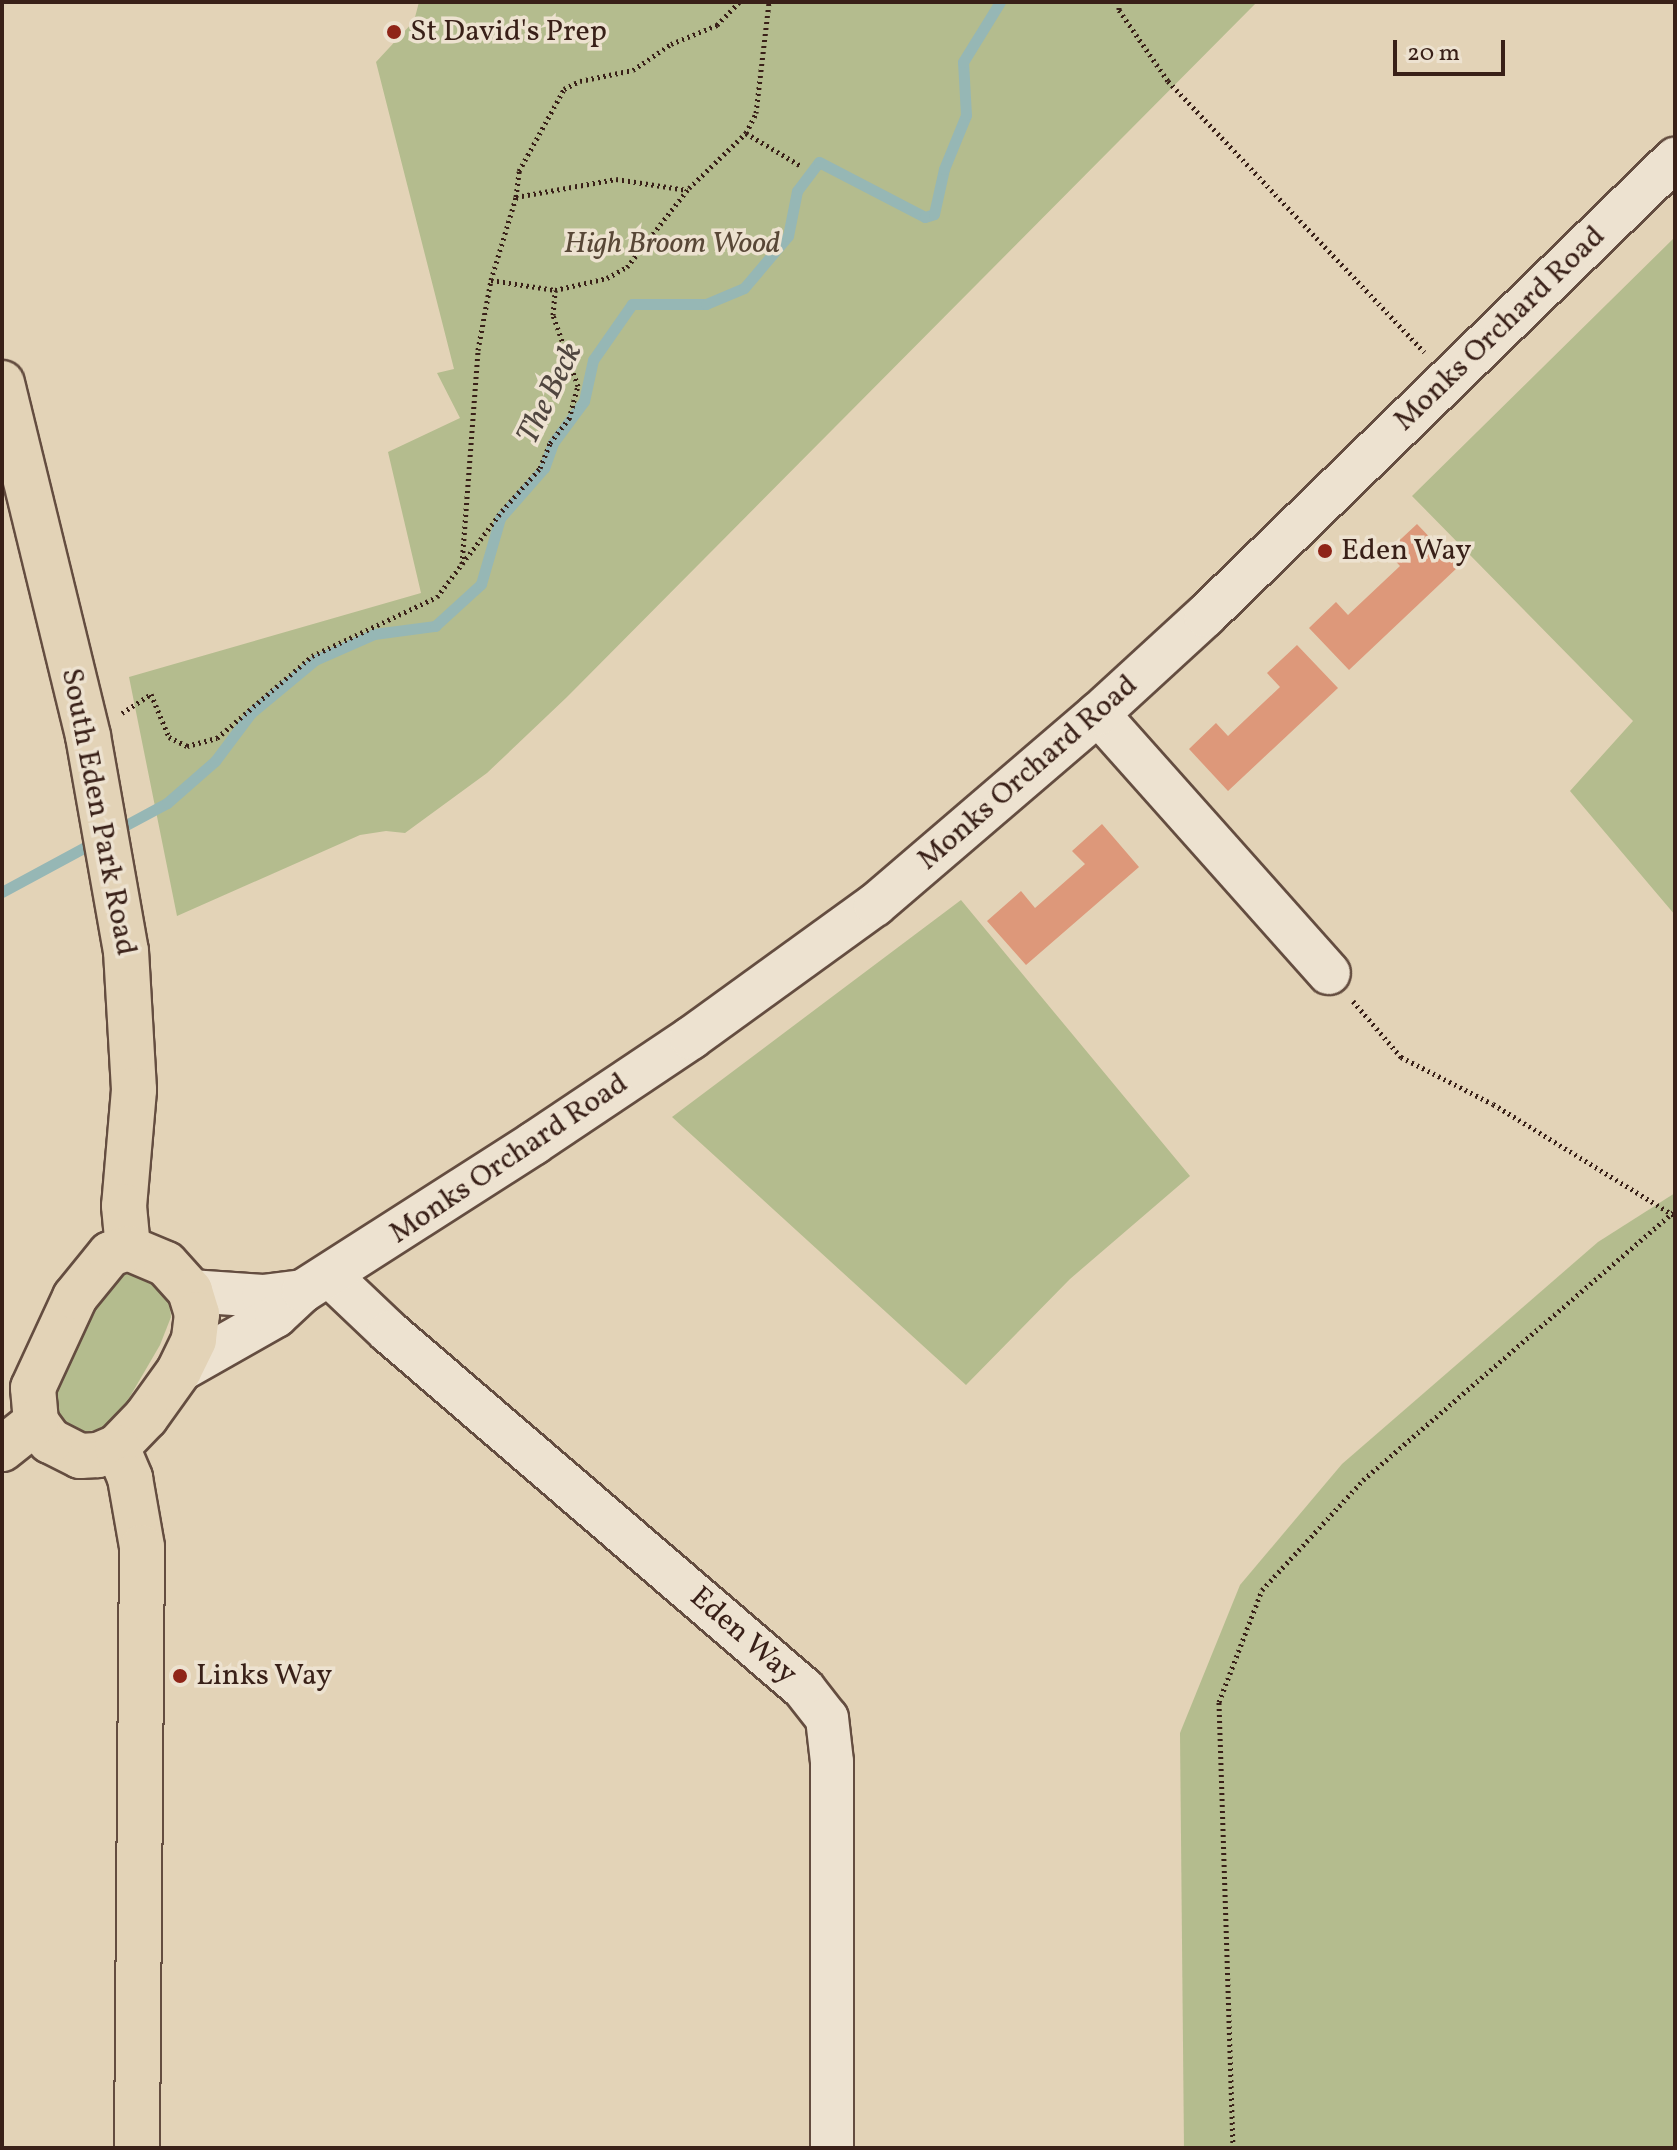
<!DOCTYPE html>
<style>
body{margin:0}
#map{position:relative;width:1677px;height:2150px;overflow:hidden;background:#e3d3b7;font-family:Vollkorn,serif}
div>[style]{position:absolute}
[style*='--x']{left:calc(var(--x)*1px);top:calc(var(--y)*1px);width:calc(var(--w)*1px);rotate:calc(var(--a)*1deg)}
.green>*{inset:0;background:#b4bc8e}
.stream>*{height:11px;margin:-5.5px;padding:0 5.5px;transform-origin:5.5px;border-radius:5.5px;background:#96b7b5}
.building>*{inset:0;background:#dd987a}
.path>*{height:5px;margin-top:-2.5px;transform-origin:0;background:repeating-linear-gradient(90deg,#392018 0 2px,transparent 0 6px)}
.roads{filter:drop-shadow(2px 0 #644d40) drop-shadow(-2px 0 #644d40) drop-shadow(0 2px #644d40) drop-shadow(0 -2px #644d40)}
.minor>*{height:42px;margin:-21px;padding:0 21px;transform-origin:21px;border-radius:21px;background:#ede2d0}
.major>*{height:44px;margin:-22px;padding:0 22px;transform-origin:22px;border-radius:22px;background:#e3d3b7}
.dots>*{width:22px;height:22px;translate:-50% -50%;box-sizing:border-box;border:4px solid #ede2d0;border-radius:50%}
span{translate:-50% -50%;white-space:nowrap;text-align:center;line-height:1.15;-webkit-text-stroke:7px #ede2d0;paint-order:stroke}
.poi-label{font-size:30px;color:#392018}
.left{translate:0 -50%;text-align:left}
.park-label{font-size:30px;color:#584736;font-style:italic}
.street-label{font-size:30px;color:#392018}
.water-label{font-size:32px;color:#50463f;font-style:italic}
.frame{position:absolute;inset:0;border:4px solid #392018;pointer-events:none}
.scale{position:absolute;left:1393px;top:40px;width:112px;height:36px;box-sizing:border-box;border:4px solid #392018;border-top:0;padding-left:10px;font-size:24px;line-height:28px;white-space:nowrap;color:#392018;-webkit-text-stroke:6px #ede2d0;paint-order:stroke}
</style>
<div id="map">
<div class="green">
<i style="clip-path:polygon(419px 2px,1257px 2px,567px 697px,487px 773px,405px 833px,386px 831px,360px 835px,177px 916px,129px 677px,421px 593px,388px 452px,460px 418px,437px 373px,454px 369px,376px 62px,414px 21px)"></i>
<i style="clip-path:polygon(1675px 237px,1675px 915px,1570px 791px,1633px 721px,1412px 496px)"></i>
<i style="clip-path:polygon(961px 900px,1190px 1176px,1070px 1279px,966px 1385px,672px 1117px)"></i>
<i style="clip-path:polygon(1675px 1193px,1675px 2148px,1184px 2148px,1180px 1733px,1240px 1585px,1342px 1464px,1598px 1242px)"></i>
<i style="clip-path:polygon(131px 1269px,147px 1273px,169px 1297px,171px 1317px,160px 1345px,121px 1412px,100px 1429px,84px 1432px,67px 1426px,56px 1417px,53px 1367px,110px 1275px)"></i>
</div>
<div class="stream">
<i style="--x:113;--y:832;--w:61;--a:-28.2"></i>
<i style="--x:167;--y:803;--w:64;--a:-41.2"></i>
<i style="--x:215;--y:761;--w:60;--a:-53.1"></i>
<i style="--x:251;--y:713;--w:83;--a:-39.6"></i>
<i style="--x:315;--y:660;--w:64;--a:-23.8"></i>
<i style="--x:374;--y:634;--w:62;--a:-7.5"></i>
<i style="--x:435;--y:626;--w:62;--a:-42.4"></i>
<i style="--x:481;--y:584;--w:69;--a:-73.9"></i>
<i style="--x:500;--y:518;--w:67;--a:-48.7"></i>
<i style="--x:544;--y:468;--w:27;--a:-70"></i>
<i style="--x:553;--y:443;--w:52;--a:-53.6"></i>
<i style="--x:584;--y:401;--w:42;--a:-77.6"></i>
<i style="--x:593;--y:360;--w:68;--a:-55.1"></i>
<i style="--x:632;--y:304;--w:74;--a:0"></i>
<i style="--x:706;--y:304;--w:41;--a:-22.8"></i>
<i style="--x:744;--y:288;--w:68;--a:-49.8"></i>
<i style="--x:788;--y:236;--w:46;--a:-78.7"></i>
<i style="--x:797;--y:191;--w:36;--a:-53"></i>
<i style="--x:819;--y:162;--w:119;--a:27.4"></i>
<i style="--x:925;--y:217;--w:9;--a:-18"></i>
<i style="--x:934;--y:214;--w:46;--a:-77.5"></i>
<i style="--x:944;--y:169;--w:58;--a:-67.8"></i>
<i style="--x:966;--y:115;--w:53;--a:-93.2"></i>
<i style="--x:963;--y:62;--w:70;--a:-58.3"></i>
<i style="--x:2;--y:892;--w:109;--a:-28.4"></i>
</div>
<div class="building">
<i style="clip-path:polygon(1417px 524px,1458px 567px,1349px 670px,1309px 628px,1336px 602px,1348px 615px,1400px 566px,1387px 552px)"></i>
<i style="clip-path:polygon(1297px 645px,1338px 688px,1228px 791px,1189px 749px,1216px 723px,1228px 736px,1280px 687px,1267px 673px)"></i>
<i style="clip-path:polygon(1102px 824px,1139px 867px,1026px 965px,987px 921px,1021px 891px,1035px 908px,1085px 864px,1072px 851px)"></i>
</div>
<div class="path">
<i style="--x:1119;--y:2;--w:8;--a:90"></i>
<i style="--x:1119;--y:10;--w:86;--a:55.4"></i>
<i style="--x:1168;--y:81;--w:373;--a:46.6"></i>
<i style="--x:746;--y:133;--w:64;--a:31"></i>
<i style="--x:516;--y:197;--w:26;--a:-83"></i>
<i style="--x:519;--y:171;--w:94;--a:-61.2"></i>
<i style="--x:564;--y:89;--w:18;--a:-27"></i>
<i style="--x:580;--y:81;--w:54;--a:-11.7"></i>
<i style="--x:633;--y:70;--w:46;--a:-34.4"></i>
<i style="--x:671;--y:44;--w:50;--a:-22.4"></i>
<i style="--x:717;--y:25;--w:32;--a:-46"></i>
<i style="--x:491;--y:280;--w:87;--a:-73.2"></i>
<i style="--x:516;--y:197;--w:102;--a:-10.2"></i>
<i style="--x:616;--y:179;--w:72;--a:8.8"></i>
<i style="--x:462;--y:564;--w:215;--a:-85.7"></i>
<i style="--x:478;--y:350;--w:71;--a:-79.5"></i>
<i style="--x:491;--y:280;--w:65;--a:8.9"></i>
<i style="--x:122;--y:713;--w:35;--a:-33"></i>
<i style="--x:151;--y:694;--w:47;--a:67.3"></i>
<i style="--x:169;--y:737;--w:20;--a:27"></i>
<i style="--x:187;--y:746;--w:31;--a:-15"></i>
<i style="--x:217;--y:738;--w:125;--a:-40.8"></i>
<i style="--x:312;--y:656;--w:138;--a:-25.3"></i>
<i style="--x:437;--y:597;--w:108;--a:-52.9"></i>
<i style="--x:502;--y:511;--w:57;--a:-48.5"></i>
<i style="--x:540;--y:468;--w:27;--a:-68"></i>
<i style="--x:550;--y:443;--w:31;--a:-52"></i>
<i style="--x:569;--y:419;--w:34;--a:-75"></i>
<i style="--x:578;--y:386;--w:75;--a:-109.4"></i>
<i style="--x:553;--y:315;--w:25;--a:-85"></i>
<i style="--x:555;--y:290;--w:53;--a:-13"></i>
<i style="--x:607;--y:278;--w:23;--a:-29"></i>
<i style="--x:627;--y:267;--w:100;--a:-51.9"></i>
<i style="--x:689;--y:188;--w:79;--a:-44"></i>
<i style="--x:746;--y:133;--w:22;--a:-63"></i>
<i style="--x:756;--y:113;--w:112;--a:-83.3"></i>
<i style="--x:1353;--y:1001;--w:74;--a:49.4"></i>
<i style="--x:1401;--y:1057;--w:103;--a:27.1"></i>
<i style="--x:1493;--y:1104;--w:214;--a:31.6"></i>
<i style="--x:1233;--y:2148;--w:446;--a:-91.8"></i>
<i style="--x:1219;--y:1702;--w:120;--a:-69"></i>
<i style="--x:1262;--y:1590;--w:149;--a:-47.4"></i>
<i style="--x:1363;--y:1480;--w:412;--a:-40.8"></i>
</div>
<div class="roads">
<div class="minor">
<i style="--x:1098;--y:714;--w:347;--a:48.3"></i>
<i style="--x:330;--y:1276;--w:81;--a:43.5"></i>
<i style="--x:389;--y:1332;--w:547;--a:40.7"></i>
<i style="--x:804;--y:1689;--w:37;--a:52"></i>
<i style="--x:827;--y:1718;--w:44;--a:83.5"></i>
<i style="--x:832;--y:1762;--w:386;--a:90"></i>
<i style="--x:190;--y:1291;--w:73;--a:3.9"></i>
<i style="--x:263;--y:1296;--w:40;--a:-7.1"></i>
<i style="--x:179;--y:1371;--w:112;--a:-29.6"></i>
<i style="--x:276;--y:1316;--w:37;--a:-43"></i>
<i style="--x:303;--y:1291;--w:274;--a:-32.6"></i>
<i style="--x:534;--y:1143;--w:189;--a:-33.8"></i>
<i style="--x:691;--y:1038;--w:227;--a:-35.9"></i>
<i style="--x:875;--y:905;--w:294;--a:-40.6"></i>
<i style="--x:1098;--y:714;--w:145;--a:-42.5"></i>
<i style="--x:1205;--y:616;--w:656;--a:-44.2"></i>
</div>
<div class="major">
<i style="--x:2;--y:383;--w:363;--a:76.3"></i>
<i style="--x:88;--y:736;--w:218;--a:80"></i>
<i style="--x:126;--y:951;--w:139;--a:86.7"></i>
<i style="--x:134;--y:1090;--w:116;--a:94.9"></i>
<i style="--x:124;--y:1206;--w:42;--a:84.6"></i>
<i style="--x:128;--y:1248;--w:41;--a:22.8"></i>
<i style="--x:166;--y:1264;--w:36;--a:48"></i>
<i style="--x:190;--y:1291;--w:24;--a:73"></i>
<i style="--x:197;--y:1314;--w:26;--a:97"></i>
<i style="--x:194;--y:1340;--w:34;--a:116"></i>
<i style="--x:179;--y:1371;--w:57;--a:125.7"></i>
<i style="--x:146;--y:1417;--w:42;--a:134"></i>
<i style="--x:117;--y:1447;--w:21;--a:157"></i>
<i style="--x:98;--y:1455;--w:18;--a:177"></i>
<i style="--x:80;--y:1456;--w:34;--a:-153"></i>
<i style="--x:50;--y:1441;--w:24;--a:-126"></i>
<i style="--x:36;--y:1422;--w:34;--a:-95"></i>
<i style="--x:33;--y:1388;--w:100;--a:-65.2"></i>
<i style="--x:75;--y:1297;--w:55;--a:-50.9"></i>
<i style="--x:110;--y:1254;--w:19;--a:-18"></i>
<i style="--x:117;--y:1447;--w:34;--a:67"></i>
<i style="--x:130;--y:1478;--w:70;--a:80.1"></i>
<i style="--x:142;--y:1547;--w:601;--a:90.48"></i>
<i style="--x:2;--y:1449;--w:43;--a:-38.5"></i>
</div>
</div>
<div class="dots">
<i style="left:394px;top:32px;background:#8f2418"></i>
<i style="left:1325px;top:551px;background:#8f2418"></i>
<i style="left:180px;top:1676px;background:#8f2418"></i>
</div>
<div class="poi-label">
<span class="left" style="left:410px;top:32px">St David's Prep</span>
<span class="left" style="left:1341px;top:551px">Eden Way</span>
<span class="left" style="left:196px;top:1676px">Links Way</span>
</div>
<div class="park-label">
<span style="left:672px;top:244px">High Broom Wood</span>
</div>
<div class="street-label">
<span style="left:1500px;top:329px;rotate:-44deg">Monks Orchard Road</span>
<span style="left:1028px;top:773px;rotate:-41deg">Monks Orchard Road</span>
<span style="left:98px;top:812px;rotate:79deg">South Eden Park Road</span>
<span style="left:509px;top:1159px;rotate:-34deg">Monks Orchard Road</span>
<span style="left:743px;top:1636px;rotate:41deg">Eden Way</span>
</div>
<div class="water-label">
<span style="left:551px;top:394px;rotate:-64deg">The Beck</span>
</div>
<div class="frame"></div>
<div class="scale">20 m</div>
</div>
